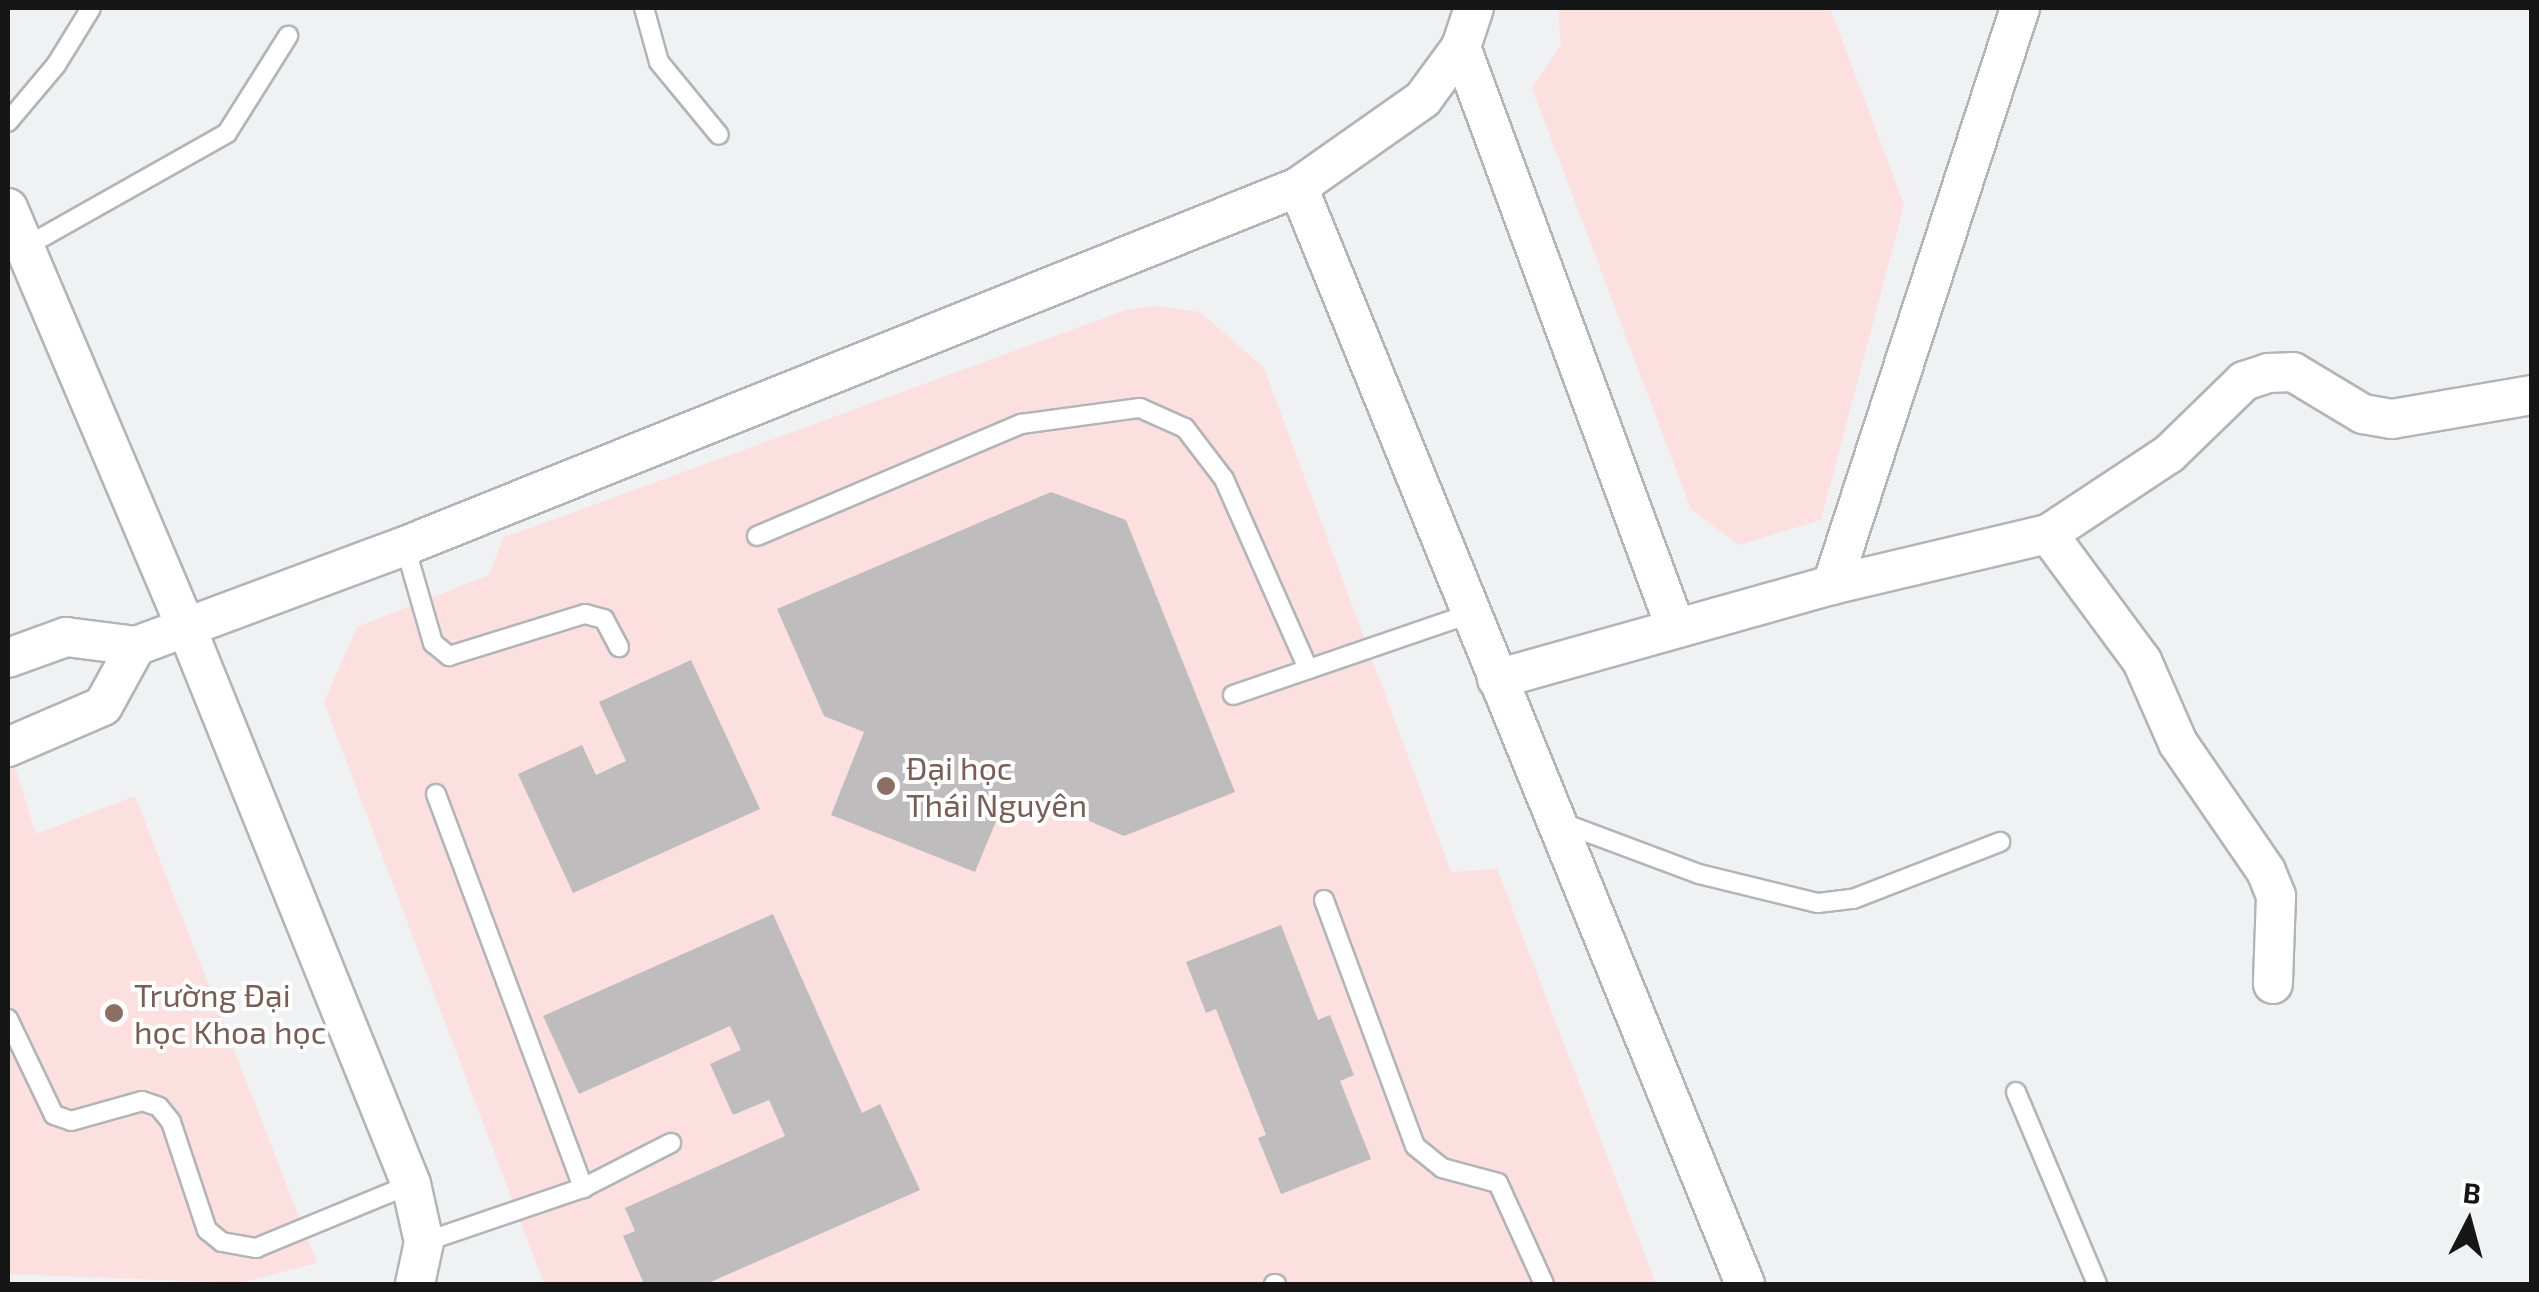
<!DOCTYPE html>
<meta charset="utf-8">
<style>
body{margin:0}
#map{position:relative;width:2539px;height:1292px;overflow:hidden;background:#f0f1f3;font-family:"Exo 2",sans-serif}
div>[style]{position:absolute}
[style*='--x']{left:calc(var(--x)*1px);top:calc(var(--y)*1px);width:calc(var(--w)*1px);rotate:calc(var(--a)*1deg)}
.education>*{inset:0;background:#fbe0df}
.building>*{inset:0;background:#bfbcbd}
.roads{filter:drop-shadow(2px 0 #b3b4b7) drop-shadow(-2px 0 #b3b4b7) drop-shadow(0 2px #b3b4b7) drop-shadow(0 -2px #b3b4b7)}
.service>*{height:18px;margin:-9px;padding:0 9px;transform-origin:9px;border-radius:9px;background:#fff}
.minor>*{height:38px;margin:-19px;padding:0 19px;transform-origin:19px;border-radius:19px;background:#fff}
.dots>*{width:28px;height:28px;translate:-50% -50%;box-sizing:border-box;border:5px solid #fff;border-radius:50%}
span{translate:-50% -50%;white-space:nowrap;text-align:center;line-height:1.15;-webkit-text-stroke:8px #fff;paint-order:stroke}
.education-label{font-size:32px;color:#785e54}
.left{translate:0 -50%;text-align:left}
.frame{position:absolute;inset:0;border:10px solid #161617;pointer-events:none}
.north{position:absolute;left:2419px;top:1172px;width:100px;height:100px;-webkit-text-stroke:8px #fff;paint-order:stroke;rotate:6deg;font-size:28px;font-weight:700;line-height:40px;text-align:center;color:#161617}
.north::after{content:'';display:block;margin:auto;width:35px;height:45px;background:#161617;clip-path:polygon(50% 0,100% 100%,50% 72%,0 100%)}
</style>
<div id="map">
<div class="education">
<i style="clip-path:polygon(1558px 8px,1830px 8px,1904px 205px,1821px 520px,1739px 545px,1691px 509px,1532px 88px,1561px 45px)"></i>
<i style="clip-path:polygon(1154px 306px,1200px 312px,1264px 368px,1451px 872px,1497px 869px,1656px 1284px,544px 1284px,324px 702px,357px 627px,489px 575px,503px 538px,1126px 310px)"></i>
<i style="clip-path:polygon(8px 745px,36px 834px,135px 796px,317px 1263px,240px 1283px,8px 1274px)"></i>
</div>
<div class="building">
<i style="clip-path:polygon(1051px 492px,1126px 520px,1235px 792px,1124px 836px,1038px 799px,999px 814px,975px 872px,831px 815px,864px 732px,824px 716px,777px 609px)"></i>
<i style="clip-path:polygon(691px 660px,760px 809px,573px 893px,518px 774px,582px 745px,596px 775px,626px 761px,599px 702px)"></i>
<i style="clip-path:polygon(773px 914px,862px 1113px,880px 1104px,920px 1190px,706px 1284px,644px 1284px,623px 1236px,635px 1231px,625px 1208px,785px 1136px,769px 1100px,733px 1115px,710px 1064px,741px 1050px,730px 1026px,579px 1094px,543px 1016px)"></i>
<i style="clip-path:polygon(1281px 925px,1318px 1020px,1330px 1015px,1354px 1075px,1340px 1081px,1371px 1159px,1281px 1194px,1258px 1138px,1266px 1135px,1216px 1009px,1206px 1013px,1186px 962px)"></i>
</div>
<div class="roads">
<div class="service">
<i style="--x:644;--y:8;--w:56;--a:74.5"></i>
<i style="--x:659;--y:62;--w:94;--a:50.6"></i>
<i style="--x:8;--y:122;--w:75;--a:-49.9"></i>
<i style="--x:56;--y:65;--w:67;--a:-58.4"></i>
<i style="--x:25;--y:247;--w:232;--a:-29.4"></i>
<i style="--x:227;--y:133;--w:115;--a:-57.8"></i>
<i style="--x:757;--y:536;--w:287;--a:-23"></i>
<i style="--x:1021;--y:424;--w:120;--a:-7.7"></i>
<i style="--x:1140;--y:408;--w:49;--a:24"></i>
<i style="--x:1185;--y:428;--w:64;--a:52.6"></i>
<i style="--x:1224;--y:479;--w:208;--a:66.1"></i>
<i style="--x:405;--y:546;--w:101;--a:73.9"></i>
<i style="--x:433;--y:643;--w:21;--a:39"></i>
<i style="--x:449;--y:656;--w:142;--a:-17.2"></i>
<i style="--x:585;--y:614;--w:20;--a:15"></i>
<i style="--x:604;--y:619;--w:32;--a:62"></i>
<i style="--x:1233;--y:695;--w:250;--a:-18.9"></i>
<i style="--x:436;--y:794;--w:421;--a:69.5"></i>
<i style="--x:1560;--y:822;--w:148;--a:20.5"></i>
<i style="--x:1699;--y:874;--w:122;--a:13.7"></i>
<i style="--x:1818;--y:903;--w:35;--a:-7"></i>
<i style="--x:1853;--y:899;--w:158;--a:-21.2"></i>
<i style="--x:1324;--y:900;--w:262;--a:69.7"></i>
<i style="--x:1415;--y:1146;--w:35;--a:39"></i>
<i style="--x:1442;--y:1168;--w:58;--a:15"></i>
<i style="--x:1498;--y:1183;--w:111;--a:65.5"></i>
<i style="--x:8;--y:1019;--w:106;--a:64.4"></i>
<i style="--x:54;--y:1115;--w:18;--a:19"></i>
<i style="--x:71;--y:1121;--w:74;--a:-15.7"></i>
<i style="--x:142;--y:1101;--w:18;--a:19"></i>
<i style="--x:159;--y:1107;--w:19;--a:51"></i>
<i style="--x:171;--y:1122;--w:114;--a:71.6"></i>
<i style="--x:207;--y:1230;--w:19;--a:39"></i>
<i style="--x:222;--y:1242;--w:35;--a:10"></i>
<i style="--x:256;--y:1248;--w:168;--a:-22.4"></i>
<i style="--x:2016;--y:1092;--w:208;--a:67.1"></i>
<i style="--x:424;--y:1242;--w:168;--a:-18.8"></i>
<i style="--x:583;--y:1188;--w:99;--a:-27.1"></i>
<i style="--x:1274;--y:1284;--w:2;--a:0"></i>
</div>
<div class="minor">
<i style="--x:1461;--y:47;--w:620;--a:69.72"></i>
<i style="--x:1298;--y:187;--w:153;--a:-35.1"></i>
<i style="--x:1423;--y:99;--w:64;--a:-53.8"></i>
<i style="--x:1461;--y:47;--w:41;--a:-71.6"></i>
<i style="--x:8;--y:208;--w:452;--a:67"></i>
<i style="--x:185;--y:624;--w:604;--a:68.02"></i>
<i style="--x:411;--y:1184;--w:59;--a:77.4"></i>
<i style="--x:424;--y:1242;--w:43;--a:102.1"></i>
<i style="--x:2048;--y:534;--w:158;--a:53.5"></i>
<i style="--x:2142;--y:661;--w:90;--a:66.3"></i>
<i style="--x:2178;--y:743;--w:155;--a:55.5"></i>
<i style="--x:2266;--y:871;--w:27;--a:68"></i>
<i style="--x:2276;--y:896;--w:88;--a:92"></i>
<i style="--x:1832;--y:585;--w:607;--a:-71.95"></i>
<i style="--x:8;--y:658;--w:62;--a:-19.9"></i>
<i style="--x:66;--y:637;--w:71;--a:7.3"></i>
<i style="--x:136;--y:646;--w:287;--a:-20.4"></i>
<i style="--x:405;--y:546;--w:962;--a:-21.9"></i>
<i style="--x:1298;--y:187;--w:1185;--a:67.83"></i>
<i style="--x:1497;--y:679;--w:348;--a:-15.7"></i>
<i style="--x:1832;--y:585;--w:222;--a:-13.3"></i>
<i style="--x:2048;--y:534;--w:145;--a:-33.5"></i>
<i style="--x:2169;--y:454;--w:105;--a:-44.2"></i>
<i style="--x:2244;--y:381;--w:25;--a:-18"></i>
<i style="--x:2268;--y:373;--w:25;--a:-2"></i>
<i style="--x:2293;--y:372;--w:82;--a:31"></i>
<i style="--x:2363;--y:414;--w:29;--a:10"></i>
<i style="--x:2392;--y:419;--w:142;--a:-9.7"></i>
<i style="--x:8;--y:747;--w:103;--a:-23.3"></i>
<i style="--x:103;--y:706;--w:68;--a:-61.2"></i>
</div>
</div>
<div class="dots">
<i style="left:886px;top:786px;background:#8d6e63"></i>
<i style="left:114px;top:1013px;background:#8d6e63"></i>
</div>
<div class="education-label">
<span class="left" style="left:906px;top:786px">Đại học<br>Thái Nguyên</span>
<span class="left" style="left:134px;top:1013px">Trường Đại<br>học Khoa học</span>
</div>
<div class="frame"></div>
<div class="north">B</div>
</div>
